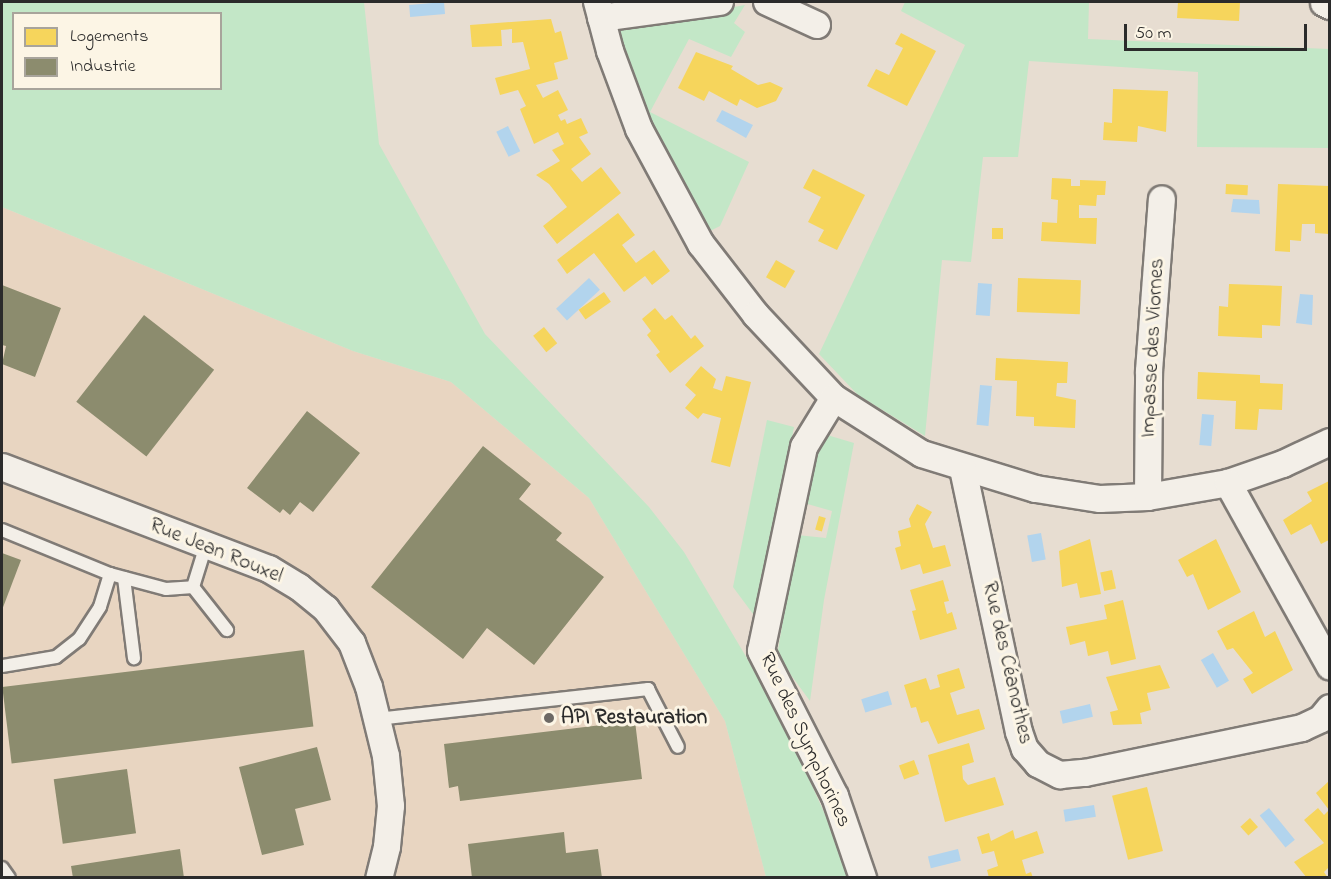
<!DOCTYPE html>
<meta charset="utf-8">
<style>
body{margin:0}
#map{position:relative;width:1331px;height:879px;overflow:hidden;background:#e7ddd1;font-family:"Indie Flower",sans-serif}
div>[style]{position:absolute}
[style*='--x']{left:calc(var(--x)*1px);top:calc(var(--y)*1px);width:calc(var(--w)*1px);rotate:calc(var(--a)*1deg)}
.built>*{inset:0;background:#e8d5c1}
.green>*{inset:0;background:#c3e7c7}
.water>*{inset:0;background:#b2d4ed;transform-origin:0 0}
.homes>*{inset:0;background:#f6d55c;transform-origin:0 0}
.industry>*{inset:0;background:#8c8c6e;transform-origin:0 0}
.roads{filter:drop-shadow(2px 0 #807b76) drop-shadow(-2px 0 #807b76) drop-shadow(0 2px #807b76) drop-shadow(0 -2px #807b76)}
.lane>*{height:12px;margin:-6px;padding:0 6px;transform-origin:6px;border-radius:6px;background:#f3efe8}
.street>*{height:26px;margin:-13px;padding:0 13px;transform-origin:13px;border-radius:13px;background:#f3efe8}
.dots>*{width:16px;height:16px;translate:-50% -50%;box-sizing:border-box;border:3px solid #fcf5e5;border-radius:50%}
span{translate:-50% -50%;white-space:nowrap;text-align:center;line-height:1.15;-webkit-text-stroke:6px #fcf5e5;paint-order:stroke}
.street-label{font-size:21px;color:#2b2b2b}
.poi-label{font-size:21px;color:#2b2b2b;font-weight:700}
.left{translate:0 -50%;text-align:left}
.frame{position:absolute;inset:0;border:3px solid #2b2b2b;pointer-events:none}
.legend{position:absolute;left:12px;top:12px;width:210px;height:78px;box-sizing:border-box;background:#fcf5e5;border:2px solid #a8a49b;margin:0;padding:8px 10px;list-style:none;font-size:18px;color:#2b2b2b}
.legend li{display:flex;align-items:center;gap:12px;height:30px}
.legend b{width:30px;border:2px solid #a8a49b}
.scale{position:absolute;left:1124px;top:24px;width:183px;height:27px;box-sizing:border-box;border:3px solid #2b2b2b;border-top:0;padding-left:8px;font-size:18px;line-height:21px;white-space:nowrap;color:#2b2b2b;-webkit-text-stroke:4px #fcf5e5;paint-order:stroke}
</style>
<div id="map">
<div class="built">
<i style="clip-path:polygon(2px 207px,353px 351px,451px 382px,589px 498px,725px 721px,766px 877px,2px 877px)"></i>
</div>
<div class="green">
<i style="clip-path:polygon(evenodd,2px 2px,364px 2px,379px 144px,485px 334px,649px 507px,684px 552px,780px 714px,853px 877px,766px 877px,725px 721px,589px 498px,451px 382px,353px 351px,2px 207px,2px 2px,14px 14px,220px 14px,220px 88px,14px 88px,14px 14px)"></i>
<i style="clip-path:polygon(905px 2px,1089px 2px,1088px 39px,1329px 49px,1329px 148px,1197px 147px,1198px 72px,1029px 61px,1018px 157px,983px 157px,971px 262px,942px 260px,925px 436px,858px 395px,819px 354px,965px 45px,901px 11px)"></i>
<i style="clip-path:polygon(745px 5px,734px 23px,745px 32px,731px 57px,689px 39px,650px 112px,749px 162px,720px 226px,710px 231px,664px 156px,628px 75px,615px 28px)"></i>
<i style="clip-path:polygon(767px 420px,794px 427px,756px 618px,733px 587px)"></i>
<i style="clip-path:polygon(817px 432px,854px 443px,824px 600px,810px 701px,777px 656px,797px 535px,826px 538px,832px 511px,804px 503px)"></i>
</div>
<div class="water">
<i style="left:444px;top:2px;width:12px;height:35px;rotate:85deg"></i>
<i style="clip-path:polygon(722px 110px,753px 125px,746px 138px,716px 121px)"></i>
<i style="left:508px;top:126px;width:28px;height:13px;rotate:64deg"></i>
<i style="clip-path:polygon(1233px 199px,1259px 200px,1260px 214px,1231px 212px)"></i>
<i style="left:589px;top:278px;width:16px;height:45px;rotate:47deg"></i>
<i style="left:978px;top:283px;width:14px;height:32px;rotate:4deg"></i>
<i style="clip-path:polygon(1300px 294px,1313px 295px,1312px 325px,1296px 323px)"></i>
<i style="left:980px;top:385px;width:12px;height:40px;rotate:5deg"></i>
<i style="left:1202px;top:414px;width:12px;height:31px;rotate:5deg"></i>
<i style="left:1041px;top:533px;width:27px;height:14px;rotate:80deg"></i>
<i style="left:1213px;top:653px;width:32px;height:14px;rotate:60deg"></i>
<i style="left:888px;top:691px;width:14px;height:28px;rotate:73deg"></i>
<i style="left:1090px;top:704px;width:13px;height:31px;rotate:77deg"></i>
<i style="left:1094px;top:805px;width:12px;height:31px;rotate:81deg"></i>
<i style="left:1269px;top:808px;width:41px;height:12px;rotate:51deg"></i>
<i style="left:958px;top:849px;width:12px;height:31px;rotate:76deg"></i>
</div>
<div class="homes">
<i style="clip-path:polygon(1178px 2px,1240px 2px,1239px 21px,1177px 18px)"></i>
<i style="clip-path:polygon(551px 19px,555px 33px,561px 31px,568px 59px,554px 63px,558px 79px,536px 85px,543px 98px,558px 90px,568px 110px,558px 115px,561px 121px,565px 119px,567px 124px,581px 118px,588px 133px,579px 137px,591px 154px,571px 169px,582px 182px,601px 167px,621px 193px,557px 244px,543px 226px,567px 207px,549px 184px,536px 175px,560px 161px,552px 150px,564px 144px,558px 132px,534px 144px,520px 109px,526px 106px,518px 90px,500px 95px,495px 78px,530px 69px,523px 42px,512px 43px,512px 29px,501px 30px,502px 46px,472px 47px,470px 25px)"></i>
<i style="clip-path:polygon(901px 33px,936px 51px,907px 106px,867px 86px,876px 69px,889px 75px,903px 48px,895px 44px)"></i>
<i style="clip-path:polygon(696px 52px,733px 66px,731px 69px,758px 85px,770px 82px,783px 88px,776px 101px,757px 108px,740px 99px,737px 106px,709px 91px,704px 101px,678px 88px)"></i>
<i style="clip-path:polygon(1113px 89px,1168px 91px,1166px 132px,1138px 126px,1137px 142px,1103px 140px,1104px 122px,1112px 123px)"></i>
<i style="clip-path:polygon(813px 169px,865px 195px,837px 250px,818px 241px,824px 230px,808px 222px,821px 197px,803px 188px)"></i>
<i style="clip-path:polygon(1052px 178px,1071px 179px,1071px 186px,1080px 186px,1080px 180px,1106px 181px,1105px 195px,1097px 195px,1096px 206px,1079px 205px,1079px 218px,1097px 218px,1096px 244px,1041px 241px,1042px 222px,1057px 223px,1058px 200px,1051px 199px)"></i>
<i style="left:1226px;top:184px;width:22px;height:10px;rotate:3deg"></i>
<i style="clip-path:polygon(1278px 184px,1329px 186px,1329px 234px,1315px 233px,1315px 224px,1302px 224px,1301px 241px,1290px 240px,1290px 252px,1275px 251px)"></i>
<i style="clip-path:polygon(618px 213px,635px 235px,622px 245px,636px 263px,654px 250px,670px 271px,652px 285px,645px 276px,624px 292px,594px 253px,567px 274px,557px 260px)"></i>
<i style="left:992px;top:228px;width:11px;height:11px"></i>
<i style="left:776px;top:260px;width:22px;height:20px;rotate:30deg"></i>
<i style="left:1018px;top:278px;width:63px;height:34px;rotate:2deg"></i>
<i style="clip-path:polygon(1229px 284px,1282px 286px,1280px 326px,1262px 325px,1262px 338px,1218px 336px,1219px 306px,1228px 307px)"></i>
<i style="left:604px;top:292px;width:12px;height:31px;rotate:55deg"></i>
<i style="clip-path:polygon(655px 308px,665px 320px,672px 315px,691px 339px,695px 335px,704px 346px,670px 373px,656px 355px,660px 352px,647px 335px,651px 331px,642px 319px)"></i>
<i style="left:544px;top:327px;width:21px;height:14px;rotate:51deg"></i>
<i style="clip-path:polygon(996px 358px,1068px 362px,1067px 383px,1057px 383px,1056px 396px,1076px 400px,1075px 428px,1034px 426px,1034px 417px,1016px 416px,1017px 381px,995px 380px)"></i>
<i style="clip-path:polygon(701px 366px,716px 379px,713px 388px,722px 391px,726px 376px,751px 382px,730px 467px,711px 462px,721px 418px,703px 413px,698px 419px,685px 408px,696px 395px,685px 385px)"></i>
<i style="clip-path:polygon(1198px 372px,1260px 375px,1260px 383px,1283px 384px,1282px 410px,1259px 409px,1257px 430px,1235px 429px,1236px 401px,1197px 399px)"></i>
<i style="clip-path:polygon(1329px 481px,1329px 540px,1321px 544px,1311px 524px,1291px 535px,1283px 520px,1312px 501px,1307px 492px)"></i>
<i style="clip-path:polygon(917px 504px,932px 512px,925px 524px,933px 548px,945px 545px,951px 566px,923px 574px,920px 564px,901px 570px,895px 548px,901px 546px,898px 531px,911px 527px,909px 519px)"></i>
<i style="left:819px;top:516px;width:7px;height:14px;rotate:16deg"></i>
<i style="clip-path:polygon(1090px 539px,1101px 594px,1080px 598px,1077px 583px,1062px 587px,1059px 551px)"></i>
<i style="clip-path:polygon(1216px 539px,1241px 592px,1208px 610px,1193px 574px,1187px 577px,1178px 560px)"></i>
<i style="left:1112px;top:570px;width:19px;height:12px;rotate:78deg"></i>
<i style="clip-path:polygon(943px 580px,949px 601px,944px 602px,947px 614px,952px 612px,957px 629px,920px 640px,912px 611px,916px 610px,910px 590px)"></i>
<i style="clip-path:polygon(1123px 600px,1136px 659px,1111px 665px,1108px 651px,1088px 656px,1085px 641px,1070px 645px,1066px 627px,1107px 619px,1104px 605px)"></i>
<i style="clip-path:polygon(1254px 611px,1265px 637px,1275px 631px,1293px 670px,1252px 694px,1243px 679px,1253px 673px,1233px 648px,1227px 650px,1217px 631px)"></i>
<i style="clip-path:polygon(1160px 665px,1170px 688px,1147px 693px,1151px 710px,1140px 713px,1142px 724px,1113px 725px,1110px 712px,1118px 710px,1106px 677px)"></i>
<i style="clip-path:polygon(959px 668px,965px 688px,950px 693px,957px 715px,979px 709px,985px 729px,938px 744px,928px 721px,921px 723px,916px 707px,911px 708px,904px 685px,926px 678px,930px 690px,940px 687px,937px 675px)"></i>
<i style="clip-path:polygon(969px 743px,974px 762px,962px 766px,963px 779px,968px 785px,995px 777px,1004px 805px,945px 822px,928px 755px)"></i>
<i style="left:914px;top:760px;width:15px;height:16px;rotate:70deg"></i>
<i style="clip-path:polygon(1329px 781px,1329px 810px,1316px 793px)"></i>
<i style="left:1147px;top:787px;width:66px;height:36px;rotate:76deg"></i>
<i style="clip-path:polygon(1318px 808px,1324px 815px,1329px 810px,1329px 867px,1324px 872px,1328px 878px,1307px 878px,1294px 862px,1324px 843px,1304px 820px)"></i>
<i style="left:1250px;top:818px;width:12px;height:13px;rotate:48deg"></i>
<i style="clip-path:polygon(1013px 830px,1015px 839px,1037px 831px,1044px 853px,1022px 860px,1026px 874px,1031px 872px,1033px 878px,989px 878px,987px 870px,998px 866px,994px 851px,982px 854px,977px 837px,989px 833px,991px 841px)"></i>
</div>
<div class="industry">
<i style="clip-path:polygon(2px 285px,61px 308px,35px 377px,2px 364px,6px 346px,2px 345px)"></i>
<i style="left:144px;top:315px;width:89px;height:110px;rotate:38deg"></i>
<i style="clip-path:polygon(307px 411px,360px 453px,313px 512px,300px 502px,290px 515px,283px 509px,280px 513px,247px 488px)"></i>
<i style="clip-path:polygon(483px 446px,531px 484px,519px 499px,562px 533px,556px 540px,604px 577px,534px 665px,487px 628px,463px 659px,371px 587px)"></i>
<i style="clip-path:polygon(2px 553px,21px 560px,2px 610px)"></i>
<i style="left:304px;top:650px;width:77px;height:304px;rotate:83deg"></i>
<i style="clip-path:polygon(635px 721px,642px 779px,460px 801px,458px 786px,449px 788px,444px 744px)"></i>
<i style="clip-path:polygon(317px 747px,331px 800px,295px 809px,304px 845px,262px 855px,239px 767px)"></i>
<i style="left:127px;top:769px;width:65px;height:74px;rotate:82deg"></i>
<i style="clip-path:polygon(564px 832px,566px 853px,598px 849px,602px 878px,472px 878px,468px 844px)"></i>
<i style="clip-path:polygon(180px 849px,184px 878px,73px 878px,71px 866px)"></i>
</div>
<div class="roads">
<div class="lane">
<i style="--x:2;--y:530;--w:117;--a:22.2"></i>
<i style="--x:110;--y:574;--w:34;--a:107"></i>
<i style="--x:100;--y:607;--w:38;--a:123"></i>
<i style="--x:79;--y:639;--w:29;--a:142"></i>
<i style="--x:56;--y:657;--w:55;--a:170.5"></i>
<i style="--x:110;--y:574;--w:58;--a:15"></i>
<i style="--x:166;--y:589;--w:27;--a:-4"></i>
<i style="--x:193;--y:587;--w:44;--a:-72.8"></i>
<i style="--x:124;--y:578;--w:81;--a:82.9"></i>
<i style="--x:193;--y:587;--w:55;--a:51.7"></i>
<i style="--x:377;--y:719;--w:273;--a:-6.3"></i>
<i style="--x:648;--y:689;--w:65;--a:62.7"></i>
<i style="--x:2;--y:868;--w:12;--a:55"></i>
</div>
<div class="street">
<i style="--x:597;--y:2;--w:51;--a:75.1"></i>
<i style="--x:610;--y:51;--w:83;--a:69.6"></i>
<i style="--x:639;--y:129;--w:131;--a:61.7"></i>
<i style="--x:701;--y:244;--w:90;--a:52.2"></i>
<i style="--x:756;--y:315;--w:114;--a:46.8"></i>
<i style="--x:834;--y:398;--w:104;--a:32.5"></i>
<i style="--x:922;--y:454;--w:119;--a:17.1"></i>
<i style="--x:1036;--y:489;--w:65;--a:8.9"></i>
<i style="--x:1100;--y:499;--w:48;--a:-2.4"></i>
<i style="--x:1148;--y:497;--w:81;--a:-9.9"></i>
<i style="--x:1228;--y:483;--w:58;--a:-19.1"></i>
<i style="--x:1283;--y:464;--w:52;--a:-25.1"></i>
<i style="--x:767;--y:2;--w:55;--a:24.7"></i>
<i style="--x:1324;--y:3;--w:7;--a:27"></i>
<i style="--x:601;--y:18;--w:120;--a:-7.7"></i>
<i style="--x:834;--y:398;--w:57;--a:121.5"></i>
<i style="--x:804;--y:447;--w:208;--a:101.9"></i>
<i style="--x:761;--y:651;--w:163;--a:63"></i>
<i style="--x:835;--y:796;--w:87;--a:71.1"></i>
<i style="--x:2;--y:467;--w:286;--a:20.9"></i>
<i style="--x:269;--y:569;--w:35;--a:31"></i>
<i style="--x:299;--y:587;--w:35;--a:39"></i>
<i style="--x:326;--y:609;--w:43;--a:52.6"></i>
<i style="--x:352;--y:643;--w:47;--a:68.9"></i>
<i style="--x:369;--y:687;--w:71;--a:76.2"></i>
<i style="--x:386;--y:756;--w:50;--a:84.3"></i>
<i style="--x:391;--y:806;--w:41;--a:95.6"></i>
<i style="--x:387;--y:847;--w:32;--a:104"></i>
<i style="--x:963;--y:469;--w:269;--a:78"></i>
<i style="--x:1019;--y:732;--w:18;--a:71"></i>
<i style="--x:1025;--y:749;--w:20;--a:49"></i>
<i style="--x:1038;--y:764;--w:25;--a:27"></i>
<i style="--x:1060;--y:775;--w:25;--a:-5"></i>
<i style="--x:1085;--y:773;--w:222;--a:-11.7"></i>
<i style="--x:1302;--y:728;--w:21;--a:-25"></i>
<i style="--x:1321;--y:719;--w:14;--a:-51"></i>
<i style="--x:1228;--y:483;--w:210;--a:60.9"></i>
<i style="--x:1148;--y:497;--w:126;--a:-89.5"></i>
<i style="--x:1149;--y:371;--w:172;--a:-85.7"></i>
</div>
</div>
<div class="dots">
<i style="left:549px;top:718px;background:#6d6965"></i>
</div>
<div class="street-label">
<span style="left:1153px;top:348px;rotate:-87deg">Impasse des Viornes</span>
<span style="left:216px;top:551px;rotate:22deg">Rue Jean Rouxel</span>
<span style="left:1007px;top:663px;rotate:77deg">Rue des Céanothes</span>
<span style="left:805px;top:740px;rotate:65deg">Rue des Symphorines</span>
</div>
<div class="poi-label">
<span class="left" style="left:561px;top:718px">API Restauration</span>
</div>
<div class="frame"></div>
<ul class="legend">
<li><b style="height:16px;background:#f6d55c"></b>Logements</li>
<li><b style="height:16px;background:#8c8c6e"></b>Industrie</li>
</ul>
<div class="scale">50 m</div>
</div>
